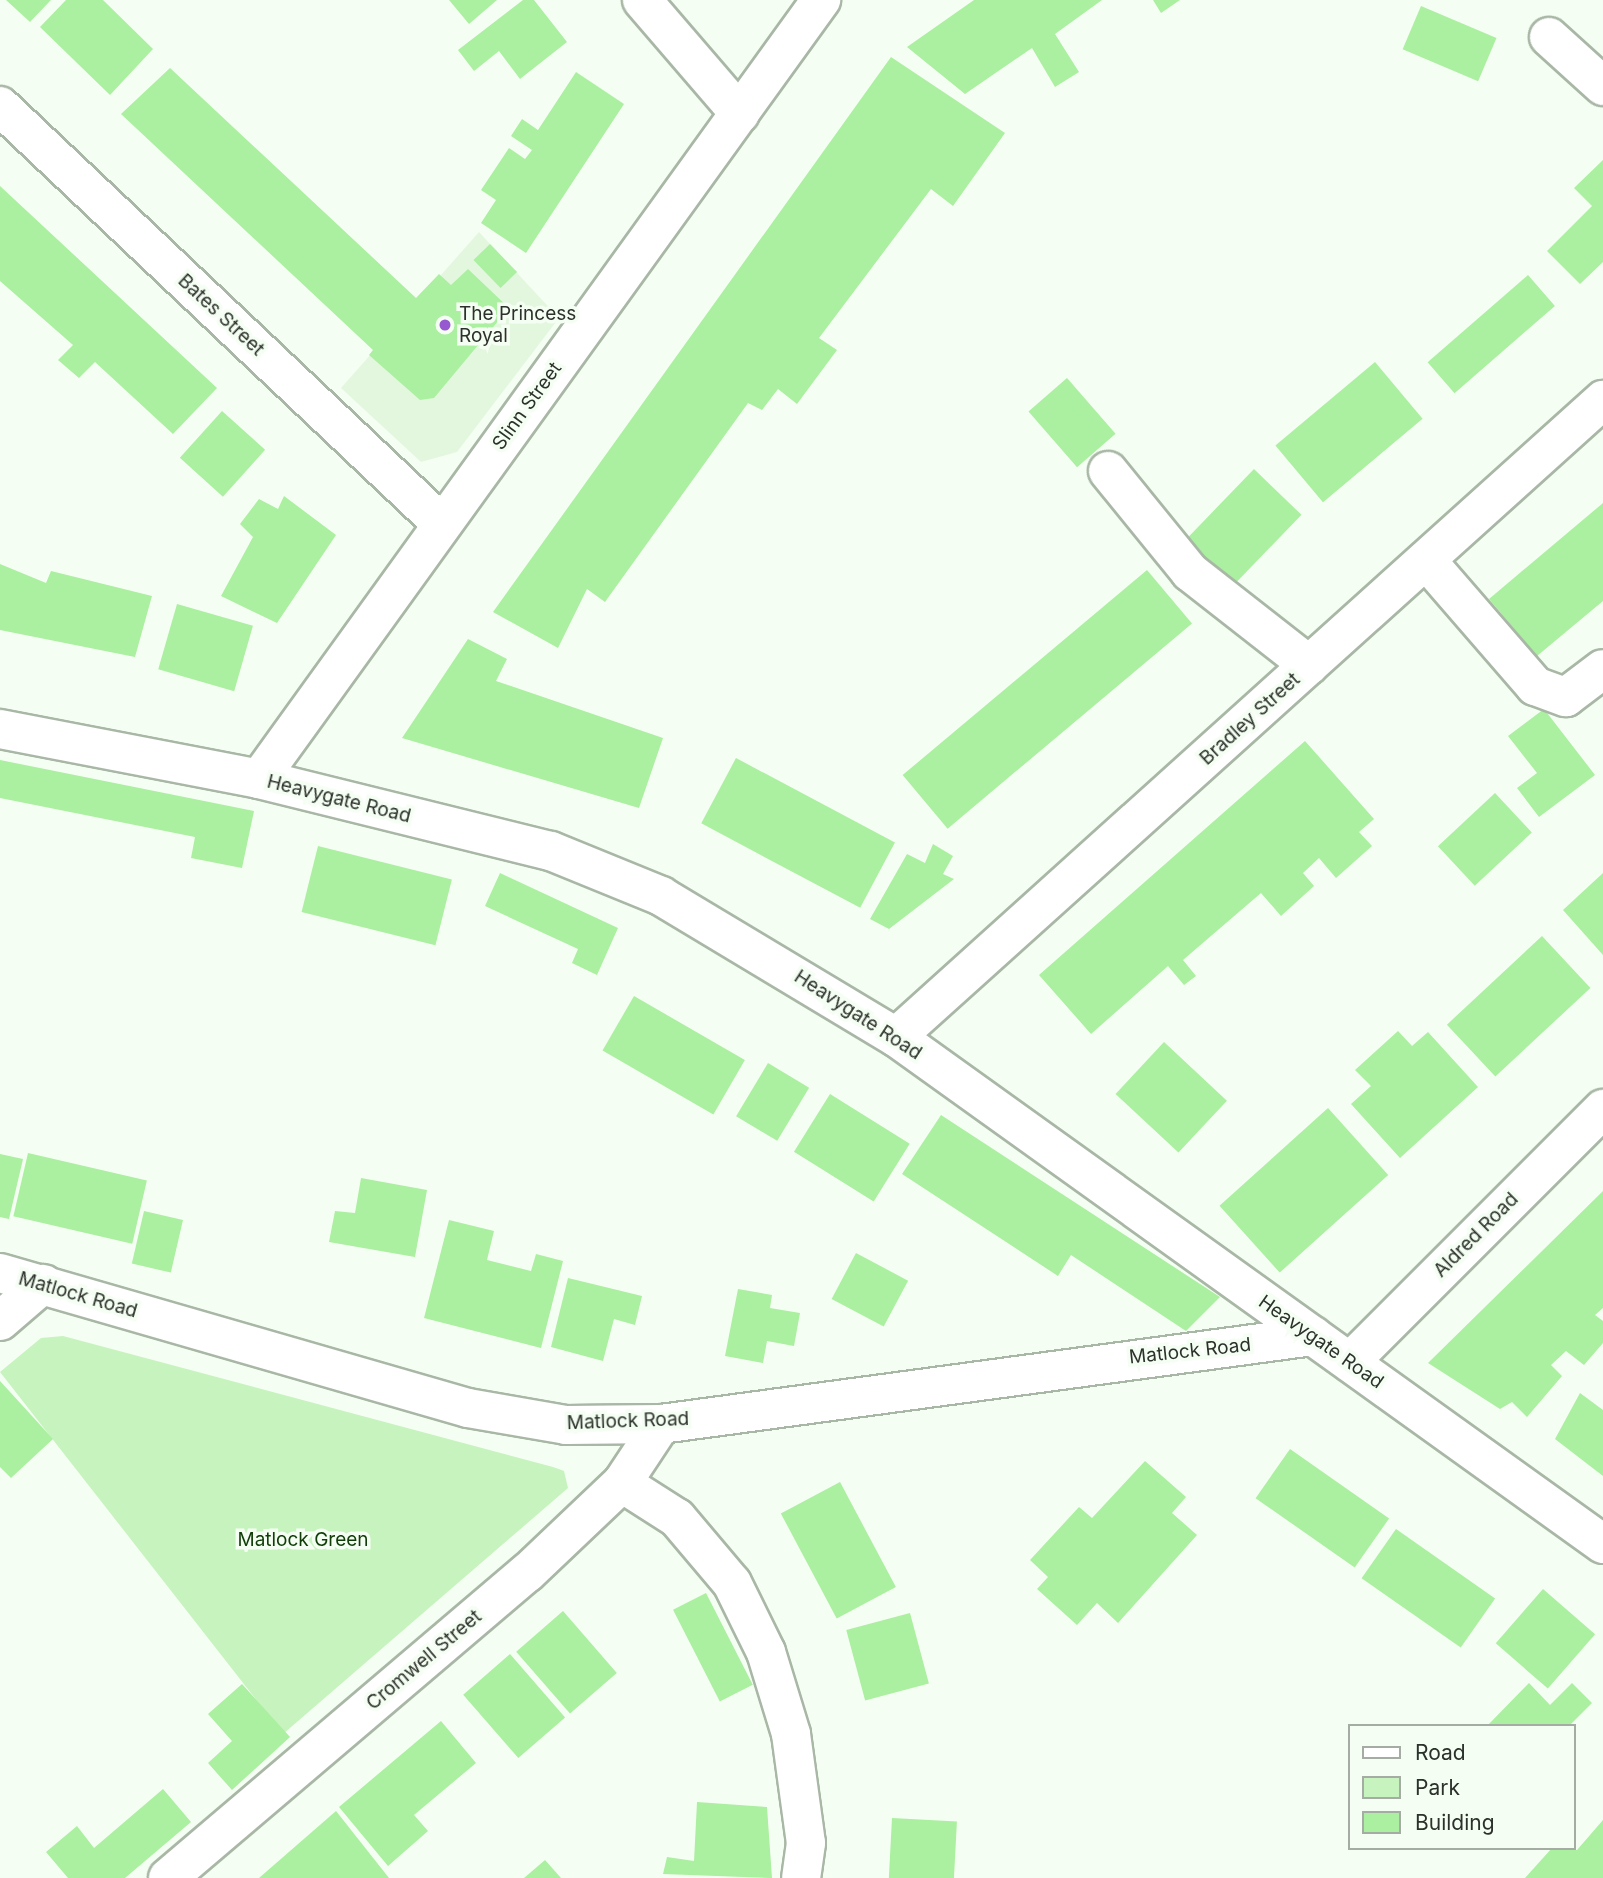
<!DOCTYPE html>
<style>
body{margin:0}
#map{position:relative;width:1603px;height:1878px;overflow:hidden;background:#f5fef3;font-family:Inter,sans-serif}
div>[style]{position:absolute}
[style*='--x']{left:calc(var(--x)*1px);top:calc(var(--y)*1px);width:calc(var(--w)*1px);rotate:calc(var(--a)*1deg)}
.built>*{inset:0;background:#e3f7df}
.green>*{inset:0;background:#c6f3be}
.building>*{inset:0;background:#abefa0;transform-origin:0 0}
.roads{filter:drop-shadow(2px 0 #a9b7a6) drop-shadow(-2px 0 #a9b7a6) drop-shadow(0 2px #a9b7a6) drop-shadow(0 -2px #a9b7a6)}
.minor>*{height:38px;margin:-19px;padding:0 19px;transform-origin:19px;border-radius:19px;background:#fff}
.dots>*{width:19px;height:19px;translate:-50% -50%;box-sizing:border-box;border:4px solid #f5fef3;border-radius:50%}
span{translate:-50% -50%;white-space:nowrap;text-align:center;line-height:1.15;-webkit-text-stroke:7px #f5fef3;paint-order:stroke}
.poi-label{font-size:19px;color:#2c322b}
.left{translate:0 -50%;text-align:left}
.street-label{font-size:19px;color:#2c322b}
.park-label{font-size:19px;color:#103d08}
.legend{position:absolute;left:1348px;top:1724px;width:228px;height:126px;box-sizing:border-box;background:#f5fef3;border:2px solid #a5aca3;margin:0;padding:9px 12px;list-style:none;font-size:21px;color:#2c322b}
.legend li{display:flex;align-items:center;gap:14px;height:35px}
.legend b{width:35px;border:2px solid #a5aca3}
</style>
<div id="map">
<div class="built">
<i style="clip-path:polygon(479px 232px,559px 318px,457px 452px,421px 462px,341px 388px)"></i>
</div>
<div class="green">
<i style="clip-path:polygon(63px 1336px,553px 1467px,564px 1471px,568px 1488px,283px 1734px,0 1372px,41px 1338px)"></i>
</div>
<div class="building">
<i style="clip-path:polygon(6px 0,51px 0,30px 22px)"></i>
<i style="clip-path:polygon(66px 0,103px 0,153px 49px,110px 95px,40px 27px)"></i>
<i style="clip-path:polygon(449px 0,497px 0,469px 24px)"></i>
<i style="clip-path:polygon(523px 0,534px 0,567px 42px,520px 79px,499px 51px,474px 71px,458px 50px)"></i>
<i style="clip-path:polygon(974px 0,1102px 0,1055px 34px,1079px 72px,1055px 87px,1032px 48px,965px 94px,907px 47px)"></i>
<i style="clip-path:polygon(1153px 0,1180px 0,1161px 13px)"></i>
<i style="left:1421px;top:6px;width:82px;height:47px;rotate:23deg"></i>
<i style="clip-path:polygon(891px 57px,1005px 133px,953px 206px,931px 189px,819px 338px,837px 350px,797px 404px,778px 389px,762px 410px,748px 403px,605px 602px,587px 589px,558px 648px,493px 612px)"></i>
<i style="clip-path:polygon(170px 68px,416px 298px,439px 274px,451px 285px,468px 269px,509px 308px,434px 398px,420px 400px,369px 355px,373px 350px,121px 114px)"></i>
<i style="clip-path:polygon(576px 72px,624px 104px,526px 253px,481px 223px,496px 200px,481px 190px,509px 148px,525px 159px,532px 150px,511px 136px,522px 119px,538px 130px)"></i>
<i style="clip-path:polygon(1603px 160px,1603px 262px,1580px 284px,1547px 251px,1592px 206px,1574px 188px)"></i>
<i style="clip-path:polygon(0 186px,217px 388px,173px 434px,95px 362px,79px 378px,58px 360px,73px 345px,0 281px)"></i>
<i style="left:490px;top:244px;width:39px;height:23px;rotate:46deg"></i>
<i style="left:1528px;top:275px;width:41px;height:133px;rotate:49deg"></i>
<i style="left:1375px;top:362px;width:74px;height:130px;rotate:50deg"></i>
<i style="left:1067px;top:378px;width:74px;height:51px;rotate:49deg"></i>
<i style="left:222px;top:411px;width:58px;height:63px;rotate:42deg"></i>
<i style="left:1254px;top:469px;width:66px;height:110px;rotate:44deg"></i>
<i style="clip-path:polygon(284px 496px,336px 535px,277px 623px,221px 596px,253px 537px,240px 524px,259px 499px,278px 509px)"></i>
<i style="clip-path:polygon(1603px 503px,1603px 601px,1537px 656px,1489px 599px)"></i>
<i style="clip-path:polygon(0 564px,46px 583px,51px 571px,152px 596px,135px 657px,0 630px)"></i>
<i style="left:1147px;top:570px;width:70px;height:319px;rotate:50deg"></i>
<i style="left:177px;top:604px;width:79px;height:68px;rotate:16deg"></i>
<i style="clip-path:polygon(468px 639px,507px 659px,496px 681px,663px 738px,639px 808px,402px 738px)"></i>
<i style="clip-path:polygon(1544px 709px,1595px 775px,1539px 817px,1517px 788px,1537px 773px,1508px 736px)"></i>
<i style="clip-path:polygon(1305px 741px,1374px 819px,1359px 832px,1372px 846px,1336px 878px,1319px 858px,1303px 873px,1314px 886px,1281px 916px,1261px 893px,1183px 960px,1196px 976px,1184px 985px,1168px 966px,1091px 1034px,1039px 975px)"></i>
<i style="left:736px;top:758px;width:180px;height:74px;rotate:28deg"></i>
<i style="clip-path:polygon(0 760px,254px 811px,242px 868px,191px 858px,195px 837px,0 798px)"></i>
<i style="left:1495px;top:793px;width:54px;height:78px;rotate:47deg"></i>
<i style="clip-path:polygon(933px 844px,953px 856px,943px 874px,954px 879px,889px 929px,870px 919px,907px 854px,925px 863px)"></i>
<i style="left:318px;top:846px;width:138px;height:68px;rotate:14deg"></i>
<i style="clip-path:polygon(500px 873px,618px 928px,597px 975px,572px 963px,578px 949px,485px 906px)"></i>
<i style="clip-path:polygon(1603px 873px,1603px 955px,1563px 910px)"></i>
<i style="left:1542px;top:936px;width:71px;height:130px;rotate:47deg"></i>
<i style="left:634px;top:996px;width:128px;height:63px;rotate:30deg"></i>
<i style="clip-path:polygon(1398px 1031px,1412px 1046px,1428px 1032px,1478px 1087px,1400px 1158px,1351px 1104px,1371px 1086px,1355px 1070px)"></i>
<i style="left:1164px;top:1042px;width:86px;height:71px;rotate:43deg"></i>
<i style="left:768px;top:1063px;width:48px;height:62px;rotate:31deg"></i>
<i style="left:830px;top:1094px;width:94px;height:68px;rotate:32deg"></i>
<i style="left:1328px;top:1108px;width:90px;height:146px;rotate:48deg"></i>
<i style="clip-path:polygon(941px 1115px,1220px 1297px,1186px 1331px,1071px 1255px,1058px 1276px,902px 1174px)"></i>
<i style="left:28px;top:1153px;width:122px;height:65px;rotate:13deg"></i>
<i style="clip-path:polygon(0 1154px,23px 1159px,9px 1219px,0 1217px)"></i>
<i style="clip-path:polygon(361px 1178px,427px 1190px,415px 1257px,329px 1242px,335px 1211px,355px 1213px)"></i>
<i style="clip-path:polygon(1603px 1191px,1603px 1308px,1595px 1315px,1603px 1321px,1603px 1343px,1584px 1365px,1566px 1351px,1551px 1365px,1562px 1376px,1527px 1417px,1512px 1402px,1500px 1409px,1428px 1363px)"></i>
<i style="left:144px;top:1211px;width:40px;height:54px;rotate:13deg"></i>
<i style="clip-path:polygon(449px 1220px,494px 1231px,487px 1260px,531px 1271px,536px 1254px,563px 1261px,541px 1348px,424px 1318px)"></i>
<i style="left:856px;top:1253px;width:59px;height:52px;rotate:28deg"></i>
<i style="clip-path:polygon(568px 1278px,642px 1296px,635px 1325px,614px 1319px,603px 1361px,551px 1347px)"></i>
<i style="clip-path:polygon(738px 1289px,772px 1295px,770px 1308px,800px 1313px,794px 1346px,767px 1341px,763px 1363px,725px 1356px)"></i>
<i style="clip-path:polygon(0 1381px,53px 1439px,11px 1478px,0 1467px)"></i>
<i style="clip-path:polygon(1580px 1393px,1603px 1410px,1603px 1476px,1555px 1439px)"></i>
<i style="left:1290px;top:1449px;width:121px;height:60px;rotate:35deg"></i>
<i style="clip-path:polygon(1145px 1461px,1186px 1497px,1172px 1513px,1197px 1535px,1118px 1623px,1097px 1603px,1077px 1625px,1037px 1589px,1048px 1577px,1030px 1560px,1079px 1507px,1092px 1518px)"></i>
<i style="left:840px;top:1482px;width:119px;height:67px;rotate:62deg"></i>
<i style="left:1396px;top:1529px;width:121px;height:60px;rotate:35deg"></i>
<i style="left:1543px;top:1589px;width:69px;height:72px;rotate:41deg"></i>
<i style="left:706px;top:1593px;width:103px;height:37px;rotate:63deg"></i>
<i style="left:563px;top:1611px;width:82px;height:62px;rotate:49deg"></i>
<i style="left:910px;top:1613px;width:73px;height:66px;rotate:75deg"></i>
<i style="left:510px;top:1654px;width:84px;height:62px;rotate:49deg"></i>
<i style="clip-path:polygon(1529px 1683px,1550px 1705px,1572px 1683px,1592px 1703px,1569px 1726px,1487px 1726px)"></i>
<i style="clip-path:polygon(242px 1684px,290px 1737px,232px 1790px,208px 1763px,232px 1741px,208px 1714px)"></i>
<i style="clip-path:polygon(441px 1721px,476px 1763px,414px 1815px,428px 1831px,388px 1866px,339px 1807px)"></i>
<i style="clip-path:polygon(163px 1789px,191px 1822px,125px 1878px,68px 1878px,46px 1852px,77px 1826px,94px 1848px)"></i>
<i style="clip-path:polygon(697px 1802px,767px 1807px,772px 1878px,663px 1874px,667px 1857px,694px 1861px)"></i>
<i style="clip-path:polygon(336px 1811px,389px 1878px,259px 1878px)"></i>
<i style="left:892px;top:1818px;width:65px;height:60px;rotate:3deg"></i>
<i style="clip-path:polygon(1603px 1820px,1603px 1878px,1525px 1878px,1552px 1848px,1577px 1850px)"></i>
<i style="clip-path:polygon(545px 1860px,561px 1878px,524px 1878px)"></i>
</div>
<div class="roads">
<div class="minor">
<i style="--x:642;--y:0;--w:150;--a:49.3"></i>
<i style="--x:1549;--y:37;--w:73;--a:42.2"></i>
<i style="--x:0;--y:106;--w:607;--a:43.4"></i>
<i style="--x:1108;--y:471;--w:130;--a:50.9"></i>
<i style="--x:1190;--y:572;--w:151;--a:38"></i>
<i style="--x:1426;--y:560;--w:167;--a:49.1"></i>
<i style="--x:1535;--y:686;--w:33;--a:20"></i>
<i style="--x:1566;--y:697;--w:46;--a:-37.1"></i>
<i style="--x:0;--y:729;--w:264;--a:10.9"></i>
<i style="--x:259;--y:779;--w:301;--a:13.9"></i>
<i style="--x:551;--y:851;--w:119;--a:22.2"></i>
<i style="--x:661;--y:896;--w:274;--a:31"></i>
<i style="--x:896;--y:1037;--w:870;--a:35.64"></i>
<i style="--x:259;--y:779;--w:961;--a:-54.19"></i>
<i style="--x:896;--y:1037;--w:952;--a:-42.02"></i>
<i style="--x:0;--y:1273;--w:487;--a:16.1"></i>
<i style="--x:468;--y:1408;--w:99;--a:9.8"></i>
<i style="--x:566;--y:1425;--w:95;--a:-0.6"></i>
<i style="--x:661;--y:1424;--w:658;--a:-7.69"></i>
<i style="--x:0;--y:1321;--w:57;--a:-40.7"></i>
<i style="--x:1350;--y:1362;--w:358;--a:-45"></i>
<i style="--x:622;--y:1483;--w:65;--a:32.5"></i>
<i style="--x:677;--y:1518;--w:85;--a:49.8"></i>
<i style="--x:732;--y:1583;--w:77;--a:63.8"></i>
<i style="--x:766;--y:1652;--w:86;--a:73"></i>
<i style="--x:791;--y:1734;--w:110;--a:82.2"></i>
<i style="--x:806;--y:1843;--w:35;--a:98"></i>
<i style="--x:168;--y:1878;--w:471;--a:-40.4"></i>
<i style="--x:527;--y:1573;--w:131;--a:-43.5"></i>
<i style="--x:622;--y:1483;--w:71;--a:-56.5"></i>
</div>
</div>
<div class="dots">
<i style="left:445px;top:325px;background:#9659d0"></i>
</div>
<div class="poi-label">
<span class="left" style="left:459px;top:325px">The Princess<br>Royal</span>
</div>
<div class="street-label">
<span style="left:221px;top:315px;rotate:43deg">Bates Street</span>
<span style="left:527px;top:406px;rotate:-54deg">Slinn Street</span>
<span style="left:1250px;top:719px;rotate:-42deg">Bradley Street</span>
<span style="left:339px;top:799px;rotate:14deg">Heavygate Road</span>
<span style="left:858px;top:1015px;rotate:33deg">Heavygate Road</span>
<span style="left:1476px;top:1235px;rotate:-45deg">Aldred Road</span>
<span style="left:78px;top:1295px;rotate:16deg">Matlock Road</span>
<span style="left:1321px;top:1342px;rotate:35deg">Heavygate Road</span>
<span style="left:1190px;top:1351px;rotate:-6deg">Matlock Road</span>
<span style="left:628px;top:1421px;rotate:-2deg">Matlock Road</span>
<span style="left:424px;top:1660px;rotate:-40deg">Cromwell Street</span>
</div>
<div class="park-label">
<span style="left:303px;top:1540px">Matlock Green</span>
</div>
<ul class="legend">
<li><b style="height:9px;background:#fff"></b>Road</li>
<li><b style="height:19px;background:#c6f3be"></b>Park</li>
<li><b style="height:19px;background:#abefa0"></b>Building</li>
</ul>
</div>
